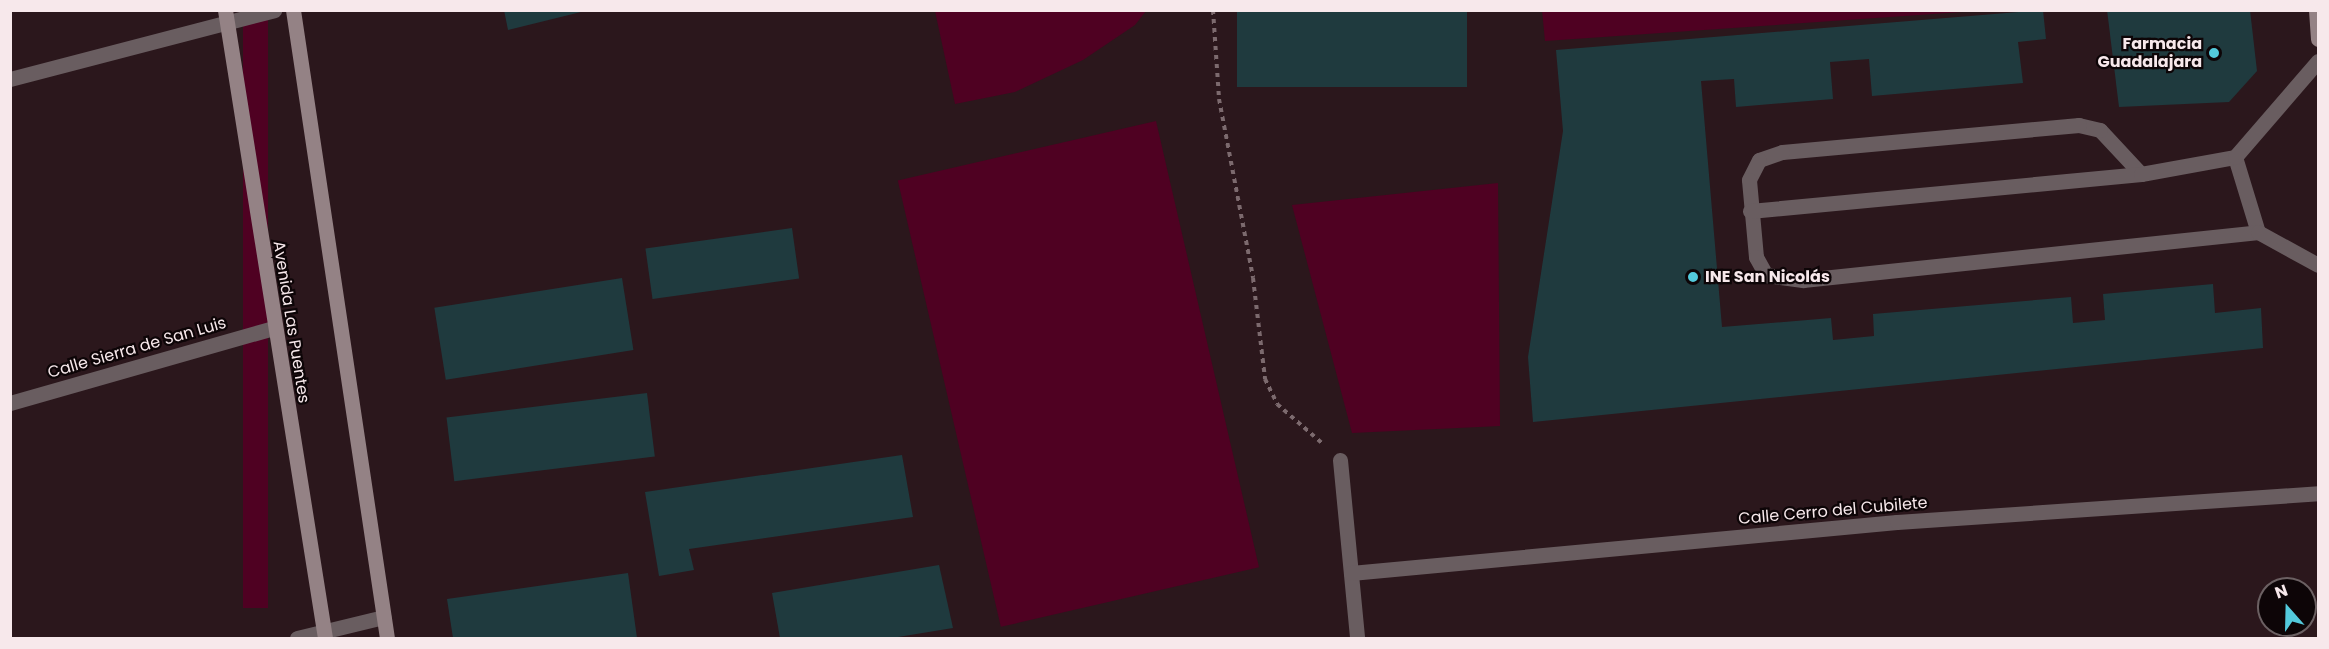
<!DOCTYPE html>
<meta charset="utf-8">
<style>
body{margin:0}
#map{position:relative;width:2329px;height:649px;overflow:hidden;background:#2b171c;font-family:Poppins,sans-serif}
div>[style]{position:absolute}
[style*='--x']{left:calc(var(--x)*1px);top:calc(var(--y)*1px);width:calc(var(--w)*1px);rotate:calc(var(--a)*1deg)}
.green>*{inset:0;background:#4f0122;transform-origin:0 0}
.building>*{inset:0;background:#1f3a3e;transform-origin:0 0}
.path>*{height:4px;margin-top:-2px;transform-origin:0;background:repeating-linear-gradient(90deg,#7c6a6e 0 4.5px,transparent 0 9px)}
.lane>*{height:15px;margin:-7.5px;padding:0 7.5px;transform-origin:7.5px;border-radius:7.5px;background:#695d60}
.street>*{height:15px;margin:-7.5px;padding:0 7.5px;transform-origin:7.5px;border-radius:7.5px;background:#695d60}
.secondary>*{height:15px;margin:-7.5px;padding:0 7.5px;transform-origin:7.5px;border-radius:7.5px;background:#948285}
.dots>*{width:16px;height:16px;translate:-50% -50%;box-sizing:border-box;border:3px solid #0d0507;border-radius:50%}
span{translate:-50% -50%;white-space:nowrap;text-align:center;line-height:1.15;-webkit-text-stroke:4.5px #0d0507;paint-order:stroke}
.poi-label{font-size:16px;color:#f7e8eb;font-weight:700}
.right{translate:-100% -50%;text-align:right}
.left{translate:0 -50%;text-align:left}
.street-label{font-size:16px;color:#f7e8eb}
.frame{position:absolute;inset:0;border:12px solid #f7e8eb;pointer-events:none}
.north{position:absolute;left:2257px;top:577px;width:60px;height:60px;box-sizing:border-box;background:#0d0507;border:2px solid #6b6062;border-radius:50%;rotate:340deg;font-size:16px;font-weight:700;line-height:24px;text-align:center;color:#f7e8eb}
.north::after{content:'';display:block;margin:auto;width:21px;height:27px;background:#53cadc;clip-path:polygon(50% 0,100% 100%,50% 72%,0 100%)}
</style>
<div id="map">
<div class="green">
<i style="clip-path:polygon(1542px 10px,1977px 10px,1977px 11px,1545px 41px)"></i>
<i style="clip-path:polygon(935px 11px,935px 10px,1146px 11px,1135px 25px,1083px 60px,1015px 92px,955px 104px)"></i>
<i style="left:243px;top:19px;width:25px;height:589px"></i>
<i style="left:1156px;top:121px;width:458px;height:265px;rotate:77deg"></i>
<i style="clip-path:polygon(1498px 183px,1500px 426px,1352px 433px,1292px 205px)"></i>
</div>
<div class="building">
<i style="clip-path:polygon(504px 10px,585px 10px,585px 11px,508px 30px)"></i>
<i style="left:1237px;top:10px;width:230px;height:77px"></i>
<i style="clip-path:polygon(2043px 10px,2046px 39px,2018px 42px,2023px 83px,1872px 96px,1869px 59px,1830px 62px,1833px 99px,1736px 107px,1734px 79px,1701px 81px,1722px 327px,1831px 318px,1833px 340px,1874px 336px,1873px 314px,2071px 297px,2073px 323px,2105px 320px,2103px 294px,2213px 284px,2215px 313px,2261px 308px,2263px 348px,1533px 422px,1528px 357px,1563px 131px,1556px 50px)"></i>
<i style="clip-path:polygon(2107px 10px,2250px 10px,2257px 71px,2229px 102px,2119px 107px)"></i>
<i style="left:792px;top:228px;width:51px;height:148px;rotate:82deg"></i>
<i style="left:622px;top:278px;width:73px;height:190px;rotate:81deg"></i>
<i style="left:647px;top:393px;width:64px;height:202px;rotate:83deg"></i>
<i style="clip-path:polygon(902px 455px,913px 517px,689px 549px,694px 570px,659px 576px,645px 492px)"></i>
<i style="clip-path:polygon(939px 565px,953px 628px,892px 638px,780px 638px,772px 593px)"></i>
<i style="clip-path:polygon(628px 573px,637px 638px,453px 638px,447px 599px)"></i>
</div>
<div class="path">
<i style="--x:1213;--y:10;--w:89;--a:86.1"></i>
<i style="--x:1219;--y:99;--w:182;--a:79.2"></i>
<i style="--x:1253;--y:278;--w:102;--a:83.2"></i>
<i style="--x:1265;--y:379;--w:28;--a:64"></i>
<i style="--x:1277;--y:404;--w:61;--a:41"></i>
</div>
<div class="lane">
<i style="--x:2235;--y:157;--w:78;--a:73"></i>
<i style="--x:2141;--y:174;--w:60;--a:-133"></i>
<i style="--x:2100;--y:130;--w:22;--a:-167"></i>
<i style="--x:2079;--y:125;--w:298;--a:174.8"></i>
<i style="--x:1782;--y:152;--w:24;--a:161"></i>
<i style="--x:1759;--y:160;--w:22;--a:117"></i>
<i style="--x:1749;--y:180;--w:77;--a:84.8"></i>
<i style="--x:1756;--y:257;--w:21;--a:61"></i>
<i style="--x:1766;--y:275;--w:37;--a:8"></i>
<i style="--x:1803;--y:280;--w:458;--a:-6"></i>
<i style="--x:2258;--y:232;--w:68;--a:28.8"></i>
<i style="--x:1750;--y:211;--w:393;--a:-5.4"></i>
<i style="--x:2141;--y:174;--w:96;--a:-10.3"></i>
<i style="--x:2235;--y:157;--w:127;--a:-49.2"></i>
</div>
<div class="street">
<i style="--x:10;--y:79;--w:273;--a:-14.6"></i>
<i style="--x:10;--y:403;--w:273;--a:-15.9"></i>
<i style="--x:1340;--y:460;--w:179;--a:84.5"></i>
<i style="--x:1351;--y:573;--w:548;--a:-5.34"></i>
<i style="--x:1897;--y:522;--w:422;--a:-3.9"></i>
<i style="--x:297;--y:638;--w:89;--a:-13.6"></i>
</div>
<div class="secondary">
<i style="--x:225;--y:10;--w:636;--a:80.95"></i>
<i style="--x:293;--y:10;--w:635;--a:81.49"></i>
<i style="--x:2316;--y:10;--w:29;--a:86"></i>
</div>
<div class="dots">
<i style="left:2214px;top:53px;background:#53cadc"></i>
<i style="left:1693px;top:277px;background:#53cadc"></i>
</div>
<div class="poi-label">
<span class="right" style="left:2202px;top:53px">Farmacia<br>Guadalajara</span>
<span class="left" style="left:1705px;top:277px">INE San Nicolás</span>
</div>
<div class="street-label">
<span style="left:291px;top:322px;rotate:81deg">Avenida Las Puentes</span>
<span style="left:137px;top:348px;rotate:-16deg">Calle Sierra de San Luis</span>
<span style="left:1833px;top:511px;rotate:-5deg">Calle Cerro del Cubilete</span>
</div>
<div class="frame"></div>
<div class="north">N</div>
</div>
